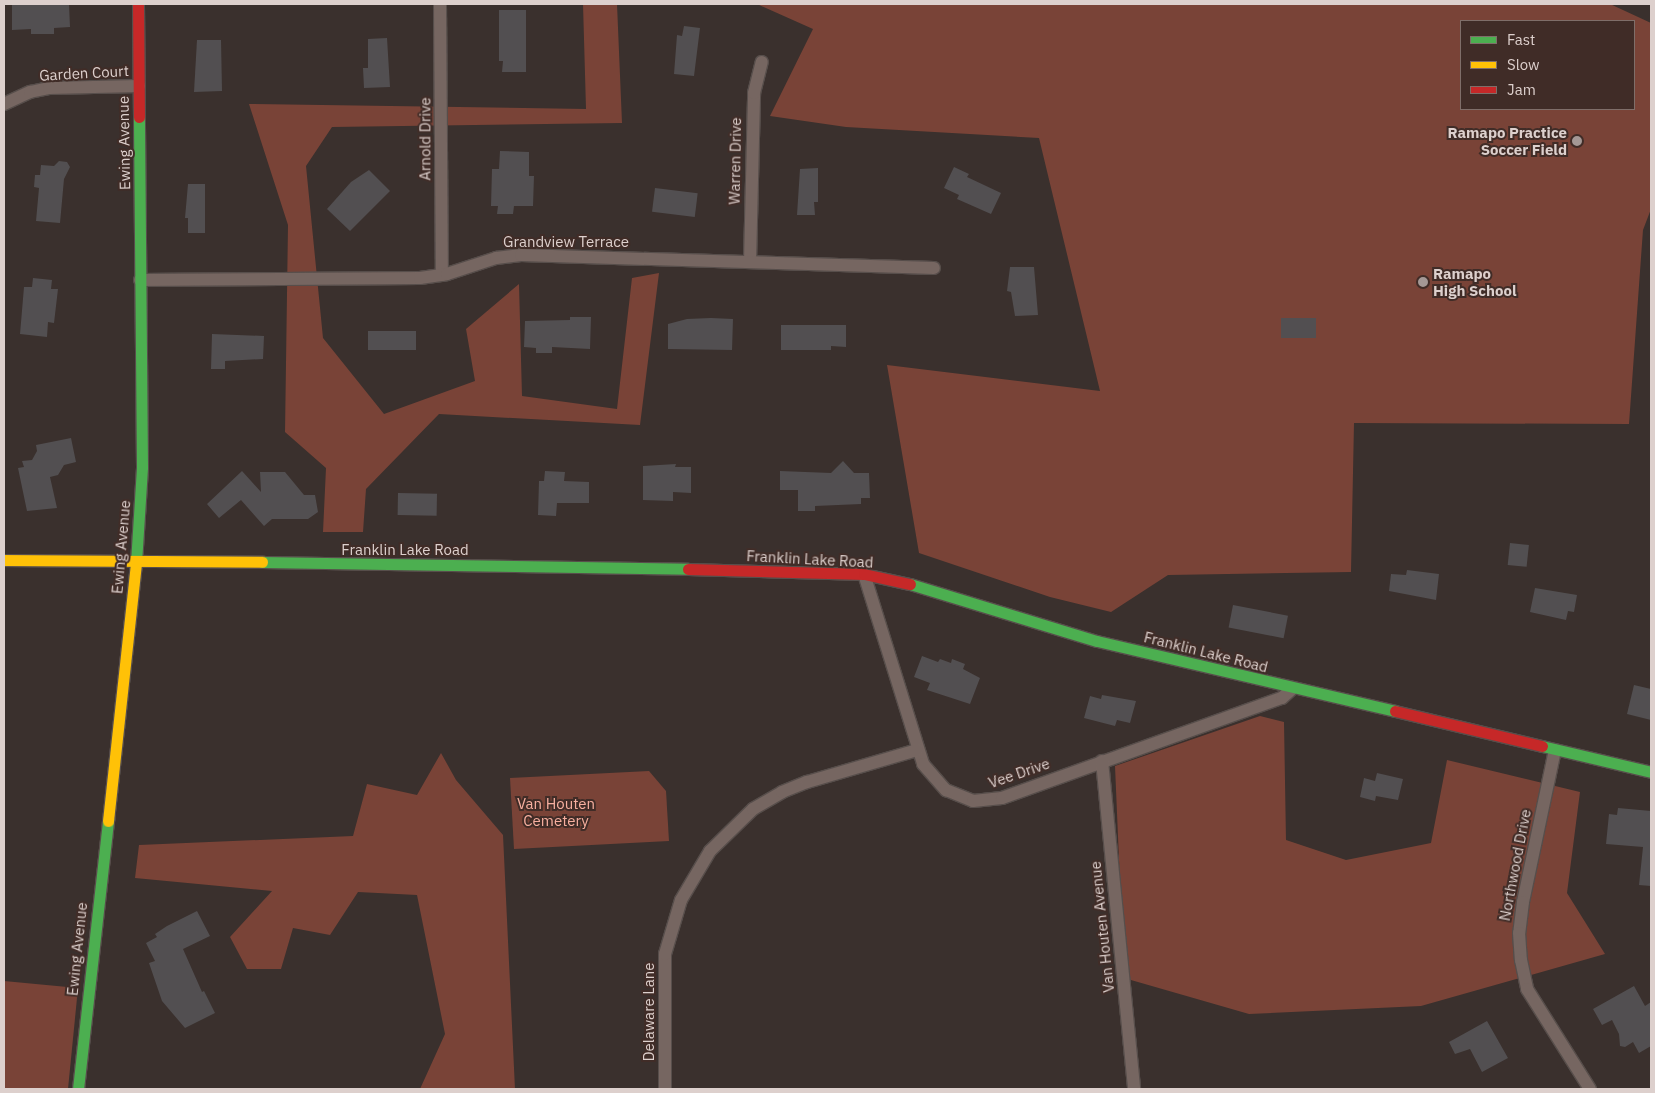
<!DOCTYPE html>
<style>
body{margin:0}
#map{position:relative;width:1655px;height:1093px;overflow:hidden;background:#3a302d;font-family:"IBM Plex Sans",sans-serif}
div>[style]{position:absolute}
[style*='--x']{left:calc(var(--x)*1px);top:calc(var(--y)*1px);width:calc(var(--w)*1px);rotate:calc(var(--a)*1deg)}
.green>*{inset:0;background:#794337}
.building>*{inset:0;background:#524f51;transform-origin:0 0}
.roads{filter:drop-shadow(1px 0 #574e4b) drop-shadow(-1px 0 #574e4b) drop-shadow(0 1px #574e4b) drop-shadow(0 -1px #574e4b)}
.street>*{height:12px;margin:-6px;padding:0 6px;transform-origin:6px;border-radius:6px;background:#766661}
.fast>*{height:11px;margin:-5.5px;padding:0 5.5px;transform-origin:5.5px;border-radius:5.5px;background:#4caf50}
.slow>*{height:11px;margin:-5.5px;padding:0 5.5px;transform-origin:5.5px;border-radius:5.5px;background:#ffc107}
.jam>*{height:11px;margin:-5.5px;padding:0 5.5px;transform-origin:5.5px;border-radius:5.5px;background:#c62828}
.dots>*{width:14px;height:14px;translate:-50% -50%;box-sizing:border-box;border:2px solid #402c27;border-radius:50%}
span{translate:-50% -50%;white-space:nowrap;text-align:center;line-height:1.15;-webkit-text-stroke:4px #402c27;paint-order:stroke}
.street-label{font-size:15px;color:#ddd0cd}
.poi-label{font-size:15px;color:#ddd0cd;font-weight:700}
.right{translate:-100% -50%;text-align:right}
.left{translate:0 -50%;text-align:left}
.park-label{font-size:15px;color:#f7af9f}
.frame{position:absolute;inset:0;border:5px solid #ddd0cd;pointer-events:none}
.legend{position:absolute;left:1460px;top:20px;width:175px;height:90px;box-sizing:border-box;background:#402c27;border:1px solid #7f6e69;margin:0;padding:6px 9px;list-style:none;font-size:15px;color:#ddd0cd}
.legend li{display:flex;align-items:center;gap:10px;height:25px}
.legend b{width:25px;border:1px solid #7f6e69}
</style>
<div id="map">
<div class="green">
<i style="clip-path:polygon(583px 4px,617px 4px,622px 123px,332px 127px,306px 166px,323px 338px,384px 414px,475px 381px,466px 329px,519px 284px,522px 396px,617px 409px,632px 278px,659px 273px,640px 425px,439px 414px,366px 489px,363px 532px,323px 532px,326px 468px,285px 432px,288px 225px,249px 104px,586px 109px)"></i>
<i style="clip-path:polygon(evenodd,757px 4px,1610px 4px,1651px 23px,1651px 209px,1643px 230px,1629px 424px,1354px 423px,1351px 572px,1168px 575px,1111px 612px,1050px 597px,919px 553px,887px 365px,1100px 391px,1039px 138px,846px 127px,770px 116px,813px 29px,757px 4px,1461px 21px,1634px 21px,1634px 109px,1461px 109px,1461px 21px)"></i>
<i style="clip-path:polygon(1260px 716px,1284px 722px,1286px 840px,1346px 860px,1431px 843px,1447px 760px,1580px 792px,1567px 893px,1605px 954px,1421px 1006px,1249px 1014px,1124px 978px,1115px 766px)"></i>
<i style="clip-path:polygon(441px 753px,456px 780px,503px 835px,515px 1089px,420px 1089px,445px 1034px,417px 895px,358px 892px,330px 935px,293px 928px,281px 969px,247px 969px,230px 937px,272px 891px,135px 878px,139px 845px,353px 836px,367px 784px,417px 795px)"></i>
<i style="clip-path:polygon(649px 771px,666px 791px,669px 841px,514px 849px,510px 778px)"></i>
<i style="clip-path:polygon(4px 981px,78px 988px,68px 1089px,4px 1089px)"></i>
</div>
<div class="building">
<i style="clip-path:polygon(12px 4px,69px 4px,70px 27px,54px 28px,54px 34px,31px 34px,31px 29px,12px 30px)"></i>
<i style="clip-path:polygon(499px 10px,526px 10px,526px 72px,502px 72px,503px 61px,499px 61px)"></i>
<i style="clip-path:polygon(684px 26px,700px 28px,694px 76px,674px 74px,677px 35px,682px 36px)"></i>
<i style="clip-path:polygon(387px 38px,390px 87px,364px 88px,363px 68px,368px 68px,368px 39px)"></i>
<i style="clip-path:polygon(197px 40px,221px 40px,222px 91px,194px 92px)"></i>
<i style="clip-path:polygon(500px 151px,529px 152px,529px 176px,534px 176px,533px 206px,514px 206px,513px 214px,497px 214px,498px 206px,491px 206px,492px 169px,499px 169px)"></i>
<i style="clip-path:polygon(59px 161px,67px 162px,70px 167px,64px 179px,60px 223px,36px 221px,39px 188px,34px 187px,35px 175px,40px 175px,41px 165px,54px 166px)"></i>
<i style="clip-path:polygon(954px 167px,969px 174px,967px 177px,1001px 193px,991px 214px,957px 199px,959px 195px,944px 188px)"></i>
<i style="clip-path:polygon(818px 168px,818px 202px,814px 202px,815px 215px,797px 215px,800px 169px)"></i>
<i style="clip-path:polygon(369px 170px,390px 191px,350px 231px,327px 209px,351px 182px)"></i>
<i style="clip-path:polygon(188px 184px,205px 184px,205px 233px,188px 233px,188px 218px,185px 218px)"></i>
<i style="left:655px;top:188px;width:43px;height:24px;rotate:7deg"></i>
<i style="clip-path:polygon(1010px 267px,1034px 267px,1038px 315px,1015px 316px,1011px 292px,1007px 291px)"></i>
<i style="clip-path:polygon(33px 278px,52px 280px,51px 289px,58px 289px,54px 323px,48px 322px,47px 337px,20px 334px,24px 287px,32px 287px)"></i>
<i style="clip-path:polygon(570px 317px,591px 317px,590px 349px,552px 347px,552px 353px,536px 353px,536px 348px,524px 347px,525px 321px,570px 320px)"></i>
<i style="clip-path:polygon(711px 318px,733px 319px,732px 350px,668px 349px,668px 324px,687px 319px)"></i>
<i style="left:1281px;top:318px;width:35px;height:20px"></i>
<i style="clip-path:polygon(781px 325px,846px 325px,846px 347px,831px 346px,831px 350px,781px 350px)"></i>
<i style="left:416px;top:331px;width:19px;height:48px;rotate:90deg"></i>
<i style="clip-path:polygon(212px 334px,264px 336px,263px 359px,225px 361px,225px 369px,211px 369px)"></i>
<i style="clip-path:polygon(71px 438px,76px 462px,64px 465px,58px 475px,50px 477px,57px 508px,27px 511px,18px 468px,24px 467px,22px 461px,32px 460px,37px 451px,36px 445px)"></i>
<i style="clip-path:polygon(843px 461px,854px 473px,869px 473px,870px 498px,861px 498px,861px 504px,815px 506px,815px 511px,798px 511px,798px 490px,780px 490px,780px 471px,831px 473px)"></i>
<i style="clip-path:polygon(676px 464px,675px 467px,691px 467px,691px 493px,673px 492px,673px 501px,643px 500px,643px 466px)"></i>
<i style="clip-path:polygon(242px 471px,261px 492px,260px 472px,285px 472px,304px 495px,315px 495px,318px 512px,308px 519px,272px 519px,264px 526px,241px 500px,219px 518px,207px 504px)"></i>
<i style="clip-path:polygon(545px 471px,565px 472px,564px 481px,589px 482px,589px 503px,557px 503px,556px 516px,538px 515px,539px 481px,544px 481px)"></i>
<i style="left:398px;top:493px;width:39px;height:22px;rotate:1deg"></i>
<i style="left:1510px;top:543px;width:19px;height:22px;rotate:6deg"></i>
<i style="clip-path:polygon(1407px 570px,1439px 574px,1436px 600px,1389px 591px,1391px 574px,1406px 575px)"></i>
<i style="clip-path:polygon(1535px 588px,1577px 595px,1574px 612px,1568px 611px,1566px 620px,1530px 612px)"></i>
<i style="left:1233px;top:605px;width:56px;height:23px;rotate:11deg"></i>
<i style="clip-path:polygon(922px 656px,938px 662px,940px 659px,951px 663px,952px 659px,965px 664px,963px 669px,980px 678px,970px 704px,927px 690px,930px 683px,914px 677px)"></i>
<i style="clip-path:polygon(1634px 685px,1651px 689px,1651px 720px,1627px 714px)"></i>
<i style="clip-path:polygon(1102px 695px,1136px 701px,1130px 723px,1117px 720px,1115px 726px,1084px 718px,1090px 696px,1101px 699px)"></i>
<i style="clip-path:polygon(1377px 773px,1403px 779px,1398px 800px,1376px 796px,1375px 801px,1360px 797px,1364px 778px,1375px 781px)"></i>
<i style="clip-path:polygon(1618px 808px,1651px 811px,1651px 886px,1639px 885px,1643px 847px,1606px 844px,1609px 814px,1617px 815px)"></i>
<i style="clip-path:polygon(197px 911px,210px 936px,183px 949px,202px 992px,204px 991px,215px 1013px,185px 1028px,162px 1001px,149px 963px,155px 961px,146px 943px,157px 937px,155px 934px,167px 926px)"></i>
<i style="clip-path:polygon(1634px 986px,1645px 1006px,1651px 1002px,1651px 1046px,1639px 1053px,1633px 1042px,1625px 1047px,1620px 1046px,1619px 1034px,1612px 1020px,1602px 1025px,1593px 1009px)"></i>
<i style="clip-path:polygon(1487px 1021px,1508px 1058px,1482px 1072px,1470px 1049px,1455px 1054px,1449px 1042px)"></i>
</div>
<div class="roads">
<div class="street">
<i style="--x:440;--y:4;--w:271;--a:89.6"></i>
<i style="--x:4;--y:104;--w:29;--a:-25"></i>
<i style="--x:30;--y:92;--w:19;--a:-12"></i>
<i style="--x:49;--y:88;--w:90;--a:-1.3"></i>
<i style="--x:750;--y:262;--w:169;--a:-88.6"></i>
<i style="--x:754;--y:93;--w:32;--a:-76"></i>
<i style="--x:140;--y:280;--w:280;--a:-0.4"></i>
<i style="--x:420;--y:278;--w:27;--a:-8"></i>
<i style="--x:447;--y:274;--w:52;--a:-18.1"></i>
<i style="--x:496;--y:258;--w:25;--a:-7"></i>
<i style="--x:521;--y:255;--w:413;--a:1.8"></i>
<i style="--x:864;--y:574;--w:199;--a:72.7"></i>
<i style="--x:923;--y:764;--w:35;--a:49"></i>
<i style="--x:946;--y:790;--w:29;--a:22"></i>
<i style="--x:973;--y:801;--w:29;--a:-6"></i>
<i style="--x:1002;--y:798;--w:297;--a:-19.7"></i>
<i style="--x:1282;--y:698;--w:13;--a:-42"></i>
<i style="--x:1555;--y:750;--w:155;--a:101.9"></i>
<i style="--x:1523;--y:902;--w:31;--a:97"></i>
<i style="--x:1519;--y:933;--w:27;--a:86"></i>
<i style="--x:1521;--y:960;--w:30;--a:78"></i>
<i style="--x:1527;--y:989;--w:118;--a:57.8"></i>
<i style="--x:1102;--y:761;--w:330;--a:84.4"></i>
<i style="--x:665;--y:1089;--w:135;--a:-90"></i>
<i style="--x:665;--y:954;--w:56;--a:-73.5"></i>
<i style="--x:681;--y:900;--w:57;--a:-59.4"></i>
<i style="--x:710;--y:851;--w:60;--a:-44.3"></i>
<i style="--x:753;--y:809;--w:34;--a:-30"></i>
<i style="--x:782;--y:792;--w:27;--a:-22"></i>
<i style="--x:807;--y:782;--w:115;--a:-16.2"></i>
</div>
<div class="fast">
<i style="--x:262;--y:562;--w:426;--a:0.9"></i>
<i style="--x:136;--y:563;--w:96;--a:-86.4"></i>
<i style="--x:142;--y:467;--w:350;--a:-90.5"></i>
<i style="--x:910;--y:584;--w:195;--a:17"></i>
<i style="--x:1097;--y:641;--w:306;--a:13.2"></i>
<i style="--x:1542;--y:746;--w:112;--a:13.4"></i>
<i style="--x:78;--y:1089;--w:270;--a:-83.6"></i>
</div>
<div class="slow">
<i style="--x:4;--y:560;--w:258;--a:0.4"></i>
<i style="--x:108;--y:821;--w:260;--a:-83.8"></i>
</div>
<div class="jam">
<i style="--x:138;--y:4;--w:113;--a:89.5"></i>
<i style="--x:688;--y:569;--w:176;--a:1.6"></i>
<i style="--x:864;--y:574;--w:47;--a:12.3"></i>
<i style="--x:1395;--y:711;--w:151;--a:13.4"></i>
</div>
</div>
<div class="dots">
<i style="left:1577px;top:141px;background:#a49895"></i>
<i style="left:1423px;top:282px;background:#a49895"></i>
</div>
<div class="street-label">
<span style="left:84px;top:73px;rotate:-3deg">Garden Court</span>
<span style="left:425px;top:139px;rotate:-90deg">Arnold Drive</span>
<span style="left:124px;top:143px;rotate:-91deg">Ewing Avenue</span>
<span style="left:735px;top:161px;rotate:-89deg">Warren Drive</span>
<span style="left:566px;top:242px">Grandview Terrace</span>
<span style="left:121px;top:547px;rotate:-85deg">Ewing Avenue</span>
<span style="left:405px;top:550px">Franklin Lake Road</span>
<span style="left:810px;top:559px;rotate:3deg">Franklin Lake Road</span>
<span style="left:1206px;top:652px;rotate:14deg">Franklin Lake Road</span>
<span style="left:1019px;top:773px;rotate:-19deg">Vee Drive</span>
<span style="left:1515px;top:865px;rotate:-79deg">Northwood Drive</span>
<span style="left:1102px;top:927px;rotate:-96deg">Van Houten Avenue</span>
<span style="left:77px;top:949px;rotate:-84deg">Ewing Avenue</span>
<span style="left:649px;top:1012px;rotate:-90deg">Delaware Lane</span>
</div>
<div class="poi-label">
<span class="right" style="left:1567px;top:141px">Ramapo Practice<br>Soccer Field</span>
<span class="left" style="left:1433px;top:282px">Ramapo<br>High School</span>
</div>
<div class="park-label">
<span style="left:556px;top:812px">Van Houten<br>Cemetery</span>
</div>
<div class="frame"></div>
<ul class="legend">
<li><b style="height:6px;background:#4caf50"></b>Fast</li>
<li><b style="height:6px;background:#ffc107"></b>Slow</li>
<li><b style="height:6px;background:#c62828"></b>Jam</li>
</ul>
</div>
